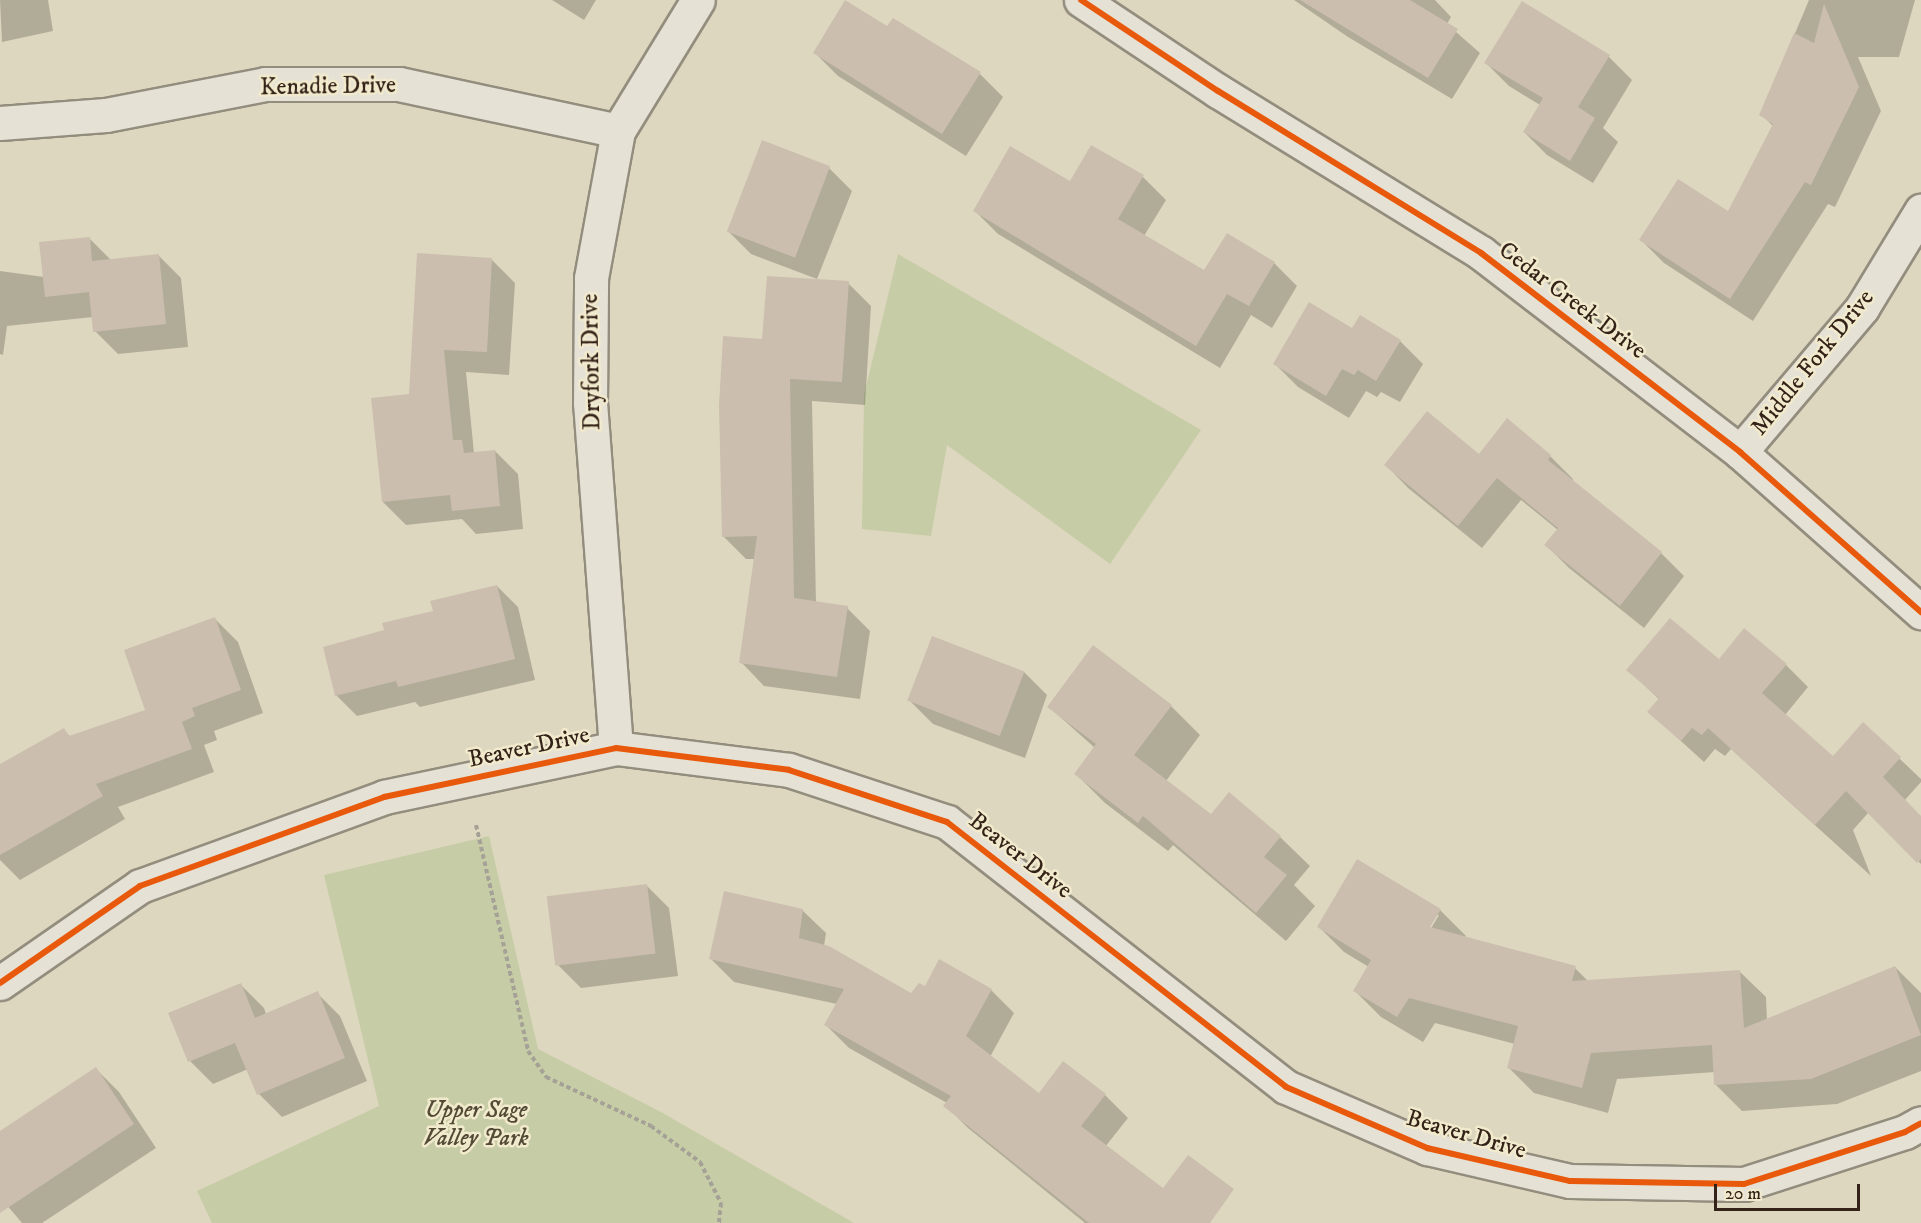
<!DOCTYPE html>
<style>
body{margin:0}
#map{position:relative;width:1921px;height:1223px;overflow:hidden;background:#ded7bf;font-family:"IM FELL DW Pica",serif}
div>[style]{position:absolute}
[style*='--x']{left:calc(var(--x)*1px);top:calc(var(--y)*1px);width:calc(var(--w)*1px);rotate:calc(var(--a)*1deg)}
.green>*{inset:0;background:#c6cca5}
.shadow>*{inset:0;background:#0003}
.building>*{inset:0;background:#ccbeae;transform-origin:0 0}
.path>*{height:4px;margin-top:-2px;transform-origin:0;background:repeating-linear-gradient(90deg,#a5a196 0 4.5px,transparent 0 7.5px)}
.roads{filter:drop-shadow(2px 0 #938d7e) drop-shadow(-2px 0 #938d7e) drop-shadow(0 2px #938d7e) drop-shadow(0 -2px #938d7e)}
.minor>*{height:33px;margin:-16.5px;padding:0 16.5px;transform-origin:16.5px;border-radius:16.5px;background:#e5e1d5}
.cycleway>*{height:6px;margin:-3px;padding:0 3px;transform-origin:3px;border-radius:3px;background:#e8590c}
span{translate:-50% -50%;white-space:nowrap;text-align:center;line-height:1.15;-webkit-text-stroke:5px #f2eacd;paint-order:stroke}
.street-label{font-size:24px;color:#332217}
.park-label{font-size:24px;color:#534a35;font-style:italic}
.scale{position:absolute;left:1714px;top:1184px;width:146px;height:27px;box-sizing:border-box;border:3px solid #332217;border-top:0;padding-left:8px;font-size:18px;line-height:21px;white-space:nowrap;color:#332217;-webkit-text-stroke:4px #f2eacd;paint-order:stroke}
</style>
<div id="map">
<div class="green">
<i style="clip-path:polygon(898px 254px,1201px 430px,1110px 564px,947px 445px,931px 536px,862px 529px,864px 395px)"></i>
<i style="clip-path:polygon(489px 836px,538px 1049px,661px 1112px,854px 1223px,212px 1223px,197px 1191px,379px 1106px,324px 875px)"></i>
</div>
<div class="shadow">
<i style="clip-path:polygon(0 0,48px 0,53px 31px,2px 42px)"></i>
<i style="clip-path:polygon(552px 0,596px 0,584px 20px)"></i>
<i style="clip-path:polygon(1294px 0,1435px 0,1451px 17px,1447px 24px,1480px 53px,1452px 99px,1348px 37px)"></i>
<i style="clip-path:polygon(1809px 0,1915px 0,1899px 57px,1858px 57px,1881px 111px,1835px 207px,1828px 204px,1753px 321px,1664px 263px,1641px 240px,1728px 213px,1774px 127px,1761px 114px)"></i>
<i style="clip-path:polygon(1522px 3px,1609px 57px,1632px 80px,1603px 128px,1618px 142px,1593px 183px,1547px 155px,1524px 132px,1540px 105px,1509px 86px,1486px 63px)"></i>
<i style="clip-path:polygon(888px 28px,980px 74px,1003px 97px,966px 156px,838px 76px,815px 53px)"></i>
<i style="clip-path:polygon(829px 168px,852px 191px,817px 279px,751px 254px,728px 231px)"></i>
<i style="clip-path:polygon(1143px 177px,1166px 200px,1144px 236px,1205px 272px,1274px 263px,1297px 286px,1272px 328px,1251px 315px,1220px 368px,998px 234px,975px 211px,1070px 183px)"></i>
<i style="clip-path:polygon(89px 238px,111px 260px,158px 255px,181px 278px,188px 347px,118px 354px,95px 331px,93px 317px,7px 326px,3px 355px,0 354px,0 271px,44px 277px)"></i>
<i style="clip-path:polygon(492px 260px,515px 283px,509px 375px,466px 372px,474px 453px,495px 451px,518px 474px,523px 529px,476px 534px,462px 519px,406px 525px,383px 502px,410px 396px)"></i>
<i style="clip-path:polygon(848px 283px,871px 306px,865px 405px,812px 401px,816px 603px,847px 608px,870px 631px,860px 699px,764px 686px,741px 662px,755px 559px,746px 559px,723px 536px,764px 341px)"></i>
<i style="clip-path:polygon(1352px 330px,1400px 341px,1423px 364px,1400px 402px,1381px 392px,1377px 397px,1366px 391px,1349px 418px,1298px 387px,1275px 364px)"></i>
<i style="clip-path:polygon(1508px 421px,1550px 456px,1573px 479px,1572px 481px,1661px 553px,1684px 576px,1644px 628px,1569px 568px,1546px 545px,1558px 530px,1521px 500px,1482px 548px,1408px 488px,1386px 465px,1480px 456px)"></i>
<i style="clip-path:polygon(497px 586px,518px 607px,535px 680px,420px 707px,415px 702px,357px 716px,336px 695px,434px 612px)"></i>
<i style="clip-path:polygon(215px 619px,238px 642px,263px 713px,214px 731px,217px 740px,204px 745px,214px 772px,118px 807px,125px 819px,20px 880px,0 860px,0 766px,63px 730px,71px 737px,147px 711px)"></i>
<i style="clip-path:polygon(1719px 661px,1786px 665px,1808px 687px,1785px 715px,1833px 758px,1863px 724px,1921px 779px,1921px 782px,1904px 801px,1921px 818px,1921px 864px,1869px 812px,1853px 830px,1871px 876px,1731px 749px,1725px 756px,1715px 749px,1704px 762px,1649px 712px,1660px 700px,1628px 670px)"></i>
<i style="clip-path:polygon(1024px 672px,1047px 695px,1025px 758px,933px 724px,910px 701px)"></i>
<i style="clip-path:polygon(1171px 706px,1200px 735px,1166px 781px,1211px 816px,1280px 837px,1310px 866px,1294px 885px,1315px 906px,1286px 941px,1173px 845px,1168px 851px,1105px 803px,1076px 774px,1095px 748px,1049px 707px)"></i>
<i style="clip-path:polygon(646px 885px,669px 908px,678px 976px,581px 988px,558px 965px)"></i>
<i style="clip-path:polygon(802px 910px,826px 933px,824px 946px,912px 995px,925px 988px,991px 990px,1014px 1013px,990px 1057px,1039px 1095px,1064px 1063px,1105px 1095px,1128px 1118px,1105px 1147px,1202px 1223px,1085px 1223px,968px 1128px,945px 1105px,947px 1103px,849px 1048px,826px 1025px,837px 1004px,734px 982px,711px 959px)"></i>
<i style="clip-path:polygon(evenodd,1440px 910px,1466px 936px,1464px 938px,1575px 968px,1589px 982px,1740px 972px,1766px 997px,1767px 1020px,1895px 967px,1921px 993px,1921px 1071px,1837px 1104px,1742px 1111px,1716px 1085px,1715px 1072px,1617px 1079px,1608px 1113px,1534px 1093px,1508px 1067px,1515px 1044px,1435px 1023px,1423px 1042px,1381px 1017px,1355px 991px,1369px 967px,1344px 952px,1318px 926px,1440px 910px,1435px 915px,1439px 915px,1427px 935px,1425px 933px,1435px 915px)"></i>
<i style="clip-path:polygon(241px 985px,264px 1008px,266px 1014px,317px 993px,340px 1016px,367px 1081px,282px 1117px,259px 1094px,248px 1069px,213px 1084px,190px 1061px)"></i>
<i style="clip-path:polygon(96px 1069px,119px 1092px,156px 1148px,42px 1223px,22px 1223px,0 1197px,0 1133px)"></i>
</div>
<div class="building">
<i style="clip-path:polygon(845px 0,887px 26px,893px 18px,981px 72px,942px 134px,813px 53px)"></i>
<i style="clip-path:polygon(1300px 0,1410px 0,1458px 29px,1428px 78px)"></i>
<i style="clip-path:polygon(1522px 1px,1610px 55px,1578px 107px,1595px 118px,1570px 161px,1523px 132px,1543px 98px,1484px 63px)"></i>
<i style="clip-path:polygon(1824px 4px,1859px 87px,1811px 185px,1805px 182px,1730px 299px,1639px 240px,1678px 179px,1728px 211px,1773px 124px,1759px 115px,1794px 33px,1814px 43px)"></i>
<i style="left:762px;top:140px;width:73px;height:98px;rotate:21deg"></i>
<i style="clip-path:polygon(1091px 145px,1144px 175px,1118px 219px,1204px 270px,1227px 233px,1275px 262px,1249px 306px,1227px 294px,1196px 346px,973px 211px,1010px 146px,1070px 181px)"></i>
<i style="clip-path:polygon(90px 237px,92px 261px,159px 254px,166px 324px,93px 332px,89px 292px,45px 297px,39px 242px)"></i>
<i style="clip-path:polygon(417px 253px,492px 258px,487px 352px,444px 350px,453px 440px,462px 440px,464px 453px,495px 450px,500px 506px,452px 511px,450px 495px,382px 502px,371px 398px,409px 394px)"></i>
<i style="clip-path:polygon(767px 276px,849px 281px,842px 382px,790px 379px,794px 598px,848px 606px,837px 677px,739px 663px,757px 536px,722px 537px,719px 405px,723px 336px,762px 339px)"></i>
<i style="clip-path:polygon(1309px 302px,1352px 328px,1360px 315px,1401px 340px,1376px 381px,1358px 370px,1354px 375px,1342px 369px,1326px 396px,1273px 364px)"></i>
<i style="clip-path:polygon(1427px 411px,1479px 454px,1507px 418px,1551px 455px,1548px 460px,1662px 552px,1620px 606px,1544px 545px,1558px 528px,1497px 478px,1458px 526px,1384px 465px)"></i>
<i style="clip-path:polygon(497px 585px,515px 659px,398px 687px,396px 681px,335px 696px,323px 647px,384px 630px,382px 623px,433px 611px,430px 601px)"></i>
<i style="clip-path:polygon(215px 617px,241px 690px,192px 708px,195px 716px,182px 722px,192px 749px,96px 784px,103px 796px,0 855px,0 764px,64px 728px,69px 736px,145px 710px,124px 650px)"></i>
<i style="clip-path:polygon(1670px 618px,1719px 659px,1744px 628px,1787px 664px,1762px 693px,1833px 756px,1863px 722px,1901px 757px,1883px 777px,1921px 816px,1921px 859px,1917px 863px,1846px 791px,1815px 825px,1708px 728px,1702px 735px,1692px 728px,1681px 741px,1647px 712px,1659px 698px,1626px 670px)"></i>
<i style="left:932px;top:636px;width:99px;height:69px;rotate:21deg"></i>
<i style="clip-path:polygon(1093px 645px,1172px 705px,1134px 755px,1211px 814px,1229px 792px,1281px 836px,1264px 857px,1287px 875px,1256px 913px,1143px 816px,1138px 823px,1074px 774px,1096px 744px,1047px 707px)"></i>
<i style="clip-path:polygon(1357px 859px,1441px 909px,1430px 927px,1576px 966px,1572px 981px,1740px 970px,1744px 1028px,1895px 966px,1921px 1035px,1811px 1079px,1714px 1085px,1712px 1045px,1591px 1053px,1582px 1088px,1507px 1068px,1518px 1026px,1409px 998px,1397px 1017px,1353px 991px,1371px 960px,1317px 927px)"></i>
<i style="left:647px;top:884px;width:70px;height:101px;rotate:83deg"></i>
<i style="clip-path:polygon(724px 891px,803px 909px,799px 938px,829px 946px,911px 993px,919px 983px,925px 986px,939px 959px,992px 989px,966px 1036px,1039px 1093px,1063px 1061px,1106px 1094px,1081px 1126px,1163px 1188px,1188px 1155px,1234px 1189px,1210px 1223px,1089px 1223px,943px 1106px,951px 1096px,824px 1025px,844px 989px,709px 959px)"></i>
<i style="clip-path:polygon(241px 983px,255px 1018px,318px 991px,345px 1058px,257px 1095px,235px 1043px,188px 1062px,168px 1013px)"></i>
<i style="clip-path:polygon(96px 1067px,134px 1124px,0 1213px,0 1131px)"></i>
</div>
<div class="path">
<i style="--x:476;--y:825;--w:232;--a:77"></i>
<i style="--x:528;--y:1051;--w:32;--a:55"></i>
<i style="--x:546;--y:1077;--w:116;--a:25"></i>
<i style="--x:651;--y:1126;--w:61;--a:36.3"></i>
<i style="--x:700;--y:1162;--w:46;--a:62.9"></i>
<i style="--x:721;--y:1203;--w:20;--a:96"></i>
</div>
<div class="roads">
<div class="minor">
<i style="--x:1081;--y:0;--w:164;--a:33.6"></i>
<i style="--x:1218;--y:91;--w:309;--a:31.6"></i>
<i style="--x:1481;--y:253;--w:327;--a:37.5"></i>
<i style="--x:1740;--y:452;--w:242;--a:41.5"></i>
<i style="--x:0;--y:123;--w:106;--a:-4.3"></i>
<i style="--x:106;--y:115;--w:162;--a:-11"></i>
<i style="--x:265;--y:84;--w:134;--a:0"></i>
<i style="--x:399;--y:84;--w:224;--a:12.1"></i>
<i style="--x:1740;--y:452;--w:189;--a:-49.7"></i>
<i style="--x:1862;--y:308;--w:114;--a:-58.7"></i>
<i style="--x:616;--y:748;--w:346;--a:-94.3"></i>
<i style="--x:590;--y:403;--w:125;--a:-89.5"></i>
<i style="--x:591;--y:278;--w:149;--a:-79.6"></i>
<i style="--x:618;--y:131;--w:153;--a:-58.6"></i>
<i style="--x:0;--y:983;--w:170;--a:-34.7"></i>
<i style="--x:140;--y:886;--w:260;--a:-20"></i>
<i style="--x:384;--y:797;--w:237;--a:-11.9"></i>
<i style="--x:616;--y:748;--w:174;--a:7.2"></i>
<i style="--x:789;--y:770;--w:166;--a:18.2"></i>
<i style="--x:947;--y:822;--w:430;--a:38"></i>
<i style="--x:1286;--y:1087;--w:154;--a:23.4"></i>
<i style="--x:1427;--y:1148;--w:147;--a:13"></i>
<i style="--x:1570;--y:1181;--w:174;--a:1"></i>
<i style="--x:1744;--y:1184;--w:169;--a:-17.9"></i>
<i style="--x:1905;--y:1132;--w:18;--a:-29"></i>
</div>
</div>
<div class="cycleway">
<i style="--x:1081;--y:0;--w:164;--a:33.6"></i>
<i style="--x:1218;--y:91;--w:309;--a:31.6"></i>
<i style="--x:1481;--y:253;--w:327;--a:37.5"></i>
<i style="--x:1740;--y:452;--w:242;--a:41.5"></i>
<i style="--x:0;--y:983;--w:170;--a:-34.7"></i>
<i style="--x:140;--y:886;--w:260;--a:-20"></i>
<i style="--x:384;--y:797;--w:237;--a:-11.9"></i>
<i style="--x:616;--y:748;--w:174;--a:7.2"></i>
<i style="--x:789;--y:770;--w:166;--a:18.2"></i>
<i style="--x:947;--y:822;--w:430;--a:38"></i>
<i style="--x:1286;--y:1087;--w:154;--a:23.4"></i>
<i style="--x:1427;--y:1148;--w:147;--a:13"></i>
<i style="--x:1570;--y:1181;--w:174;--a:1"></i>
<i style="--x:1744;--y:1184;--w:169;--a:-17.9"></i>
<i style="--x:1905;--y:1132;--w:18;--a:-29"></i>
</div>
<div class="street-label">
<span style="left:328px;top:87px;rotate:-1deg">Kenadie Drive</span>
<span style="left:1572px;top:301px;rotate:37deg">Cedar Creek Drive</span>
<span style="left:592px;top:362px;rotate:-91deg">Dryfork Drive</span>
<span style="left:1813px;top:363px;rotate:-51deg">Middle Fork Drive</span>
<span style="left:529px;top:748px;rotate:-12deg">Beaver Drive</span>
<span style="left:1020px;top:856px;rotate:38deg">Beaver Drive</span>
<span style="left:1466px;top:1135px;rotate:16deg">Beaver Drive</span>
</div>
<div class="park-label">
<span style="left:476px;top:1125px">Upper Sage<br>Valley Park</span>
</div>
<div class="scale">20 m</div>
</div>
